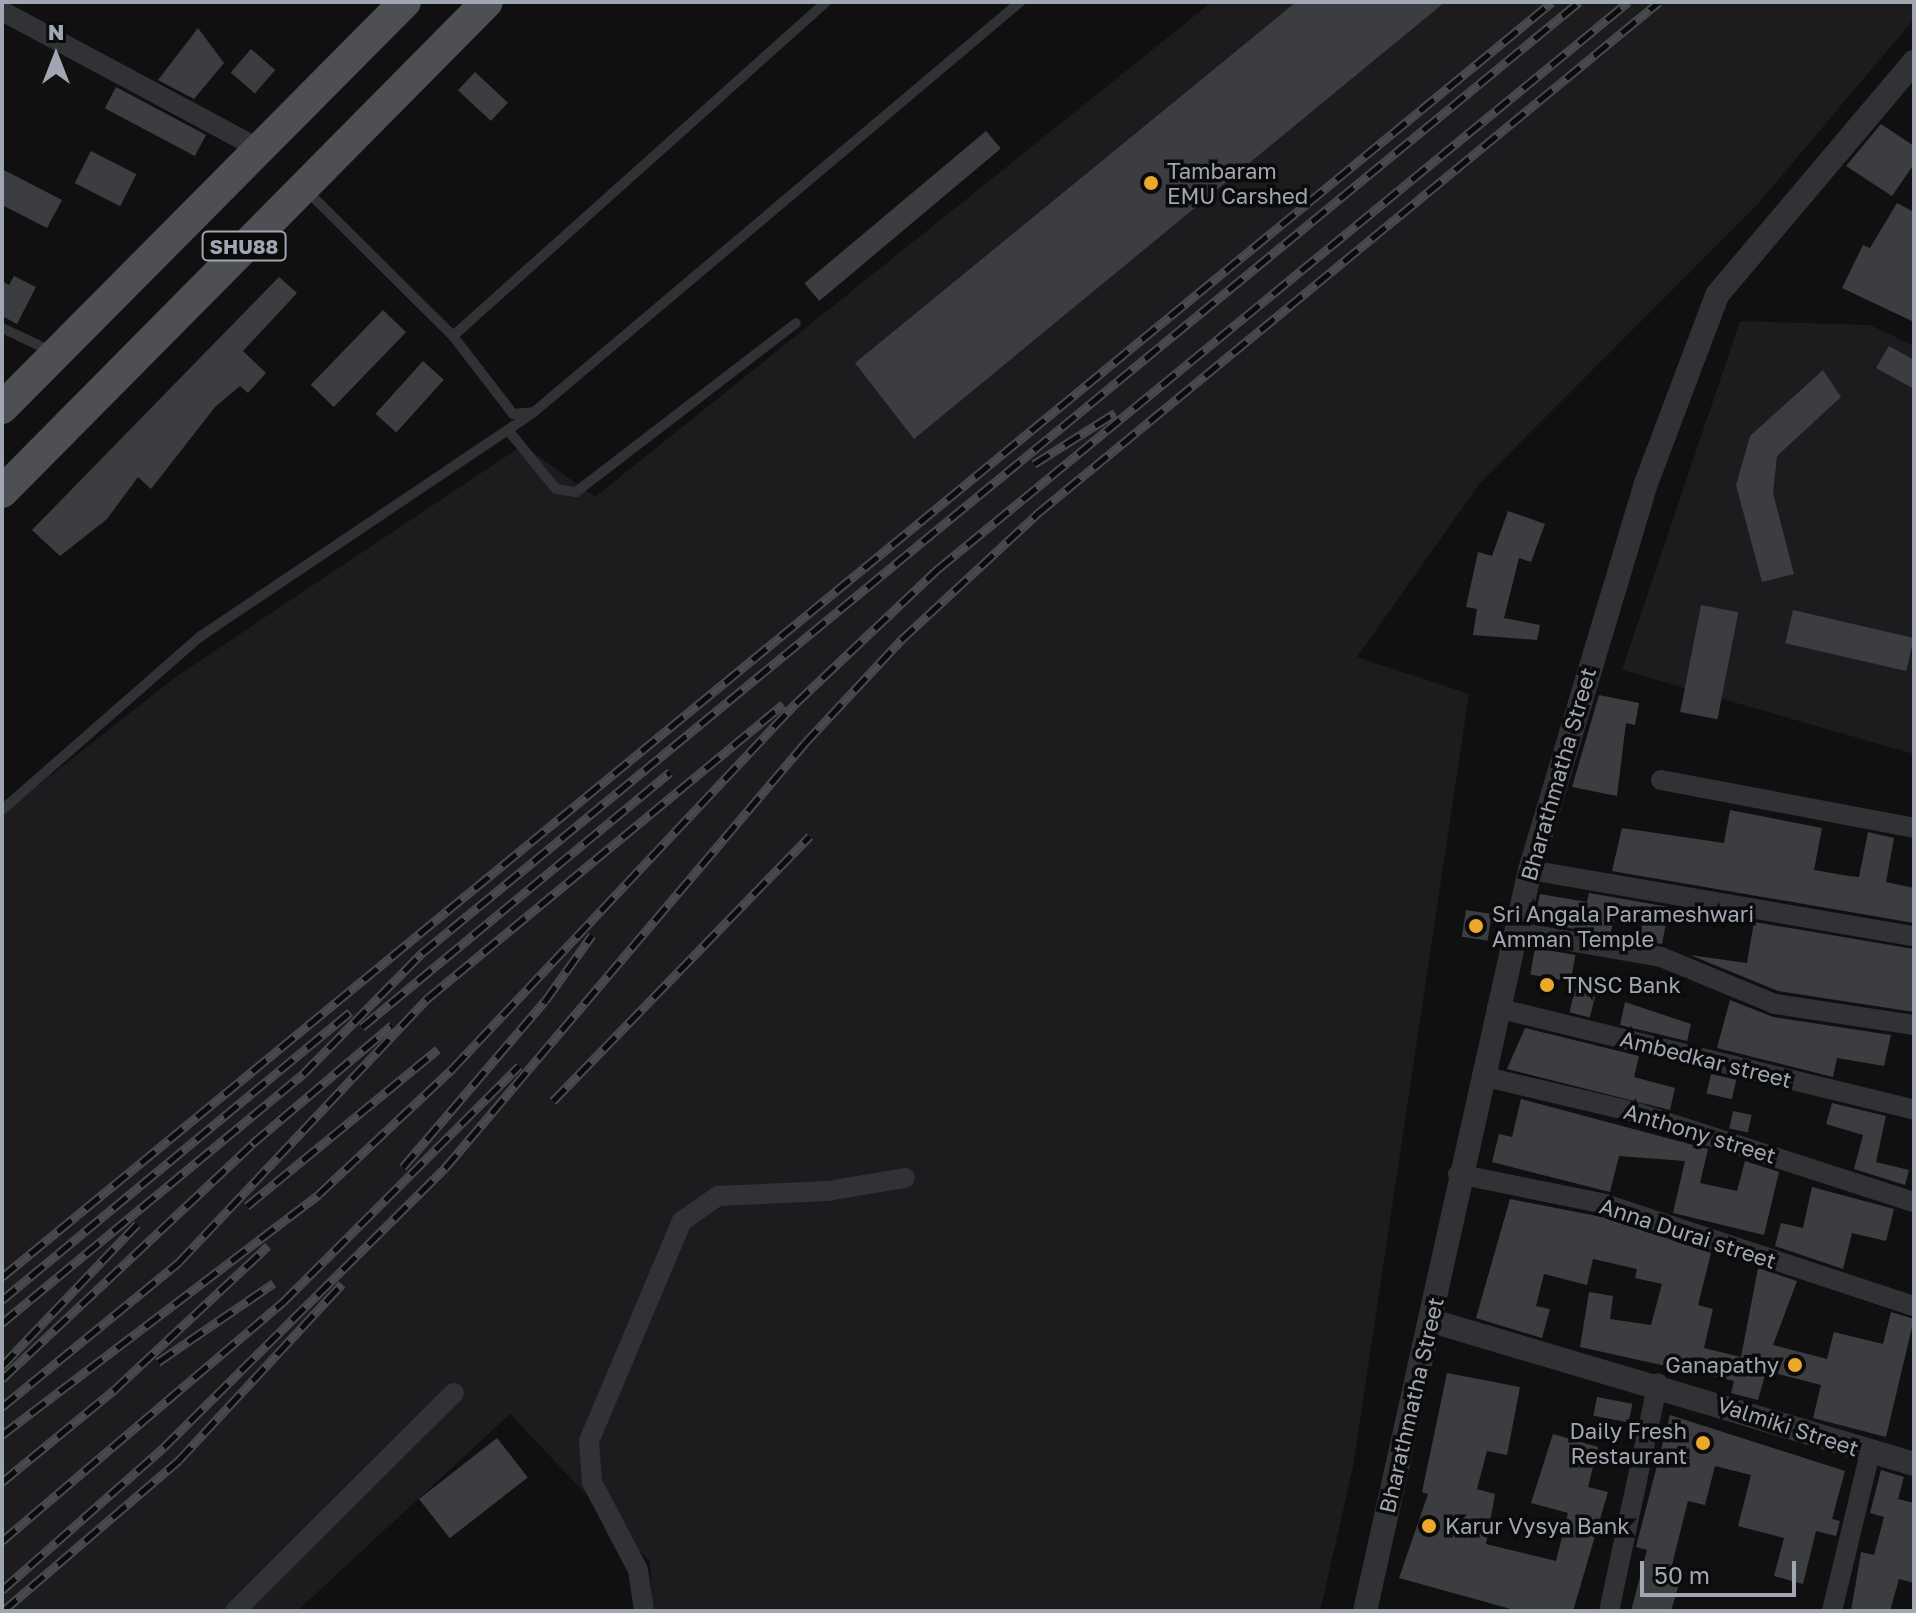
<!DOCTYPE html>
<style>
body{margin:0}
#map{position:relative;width:1916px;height:1613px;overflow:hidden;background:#101011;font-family:"Golos Text",sans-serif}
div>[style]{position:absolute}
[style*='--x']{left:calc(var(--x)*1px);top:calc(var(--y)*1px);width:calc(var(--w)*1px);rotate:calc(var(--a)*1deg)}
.built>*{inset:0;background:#1c1c1e}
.building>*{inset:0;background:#3c3d41;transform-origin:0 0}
.service>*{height:10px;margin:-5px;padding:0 5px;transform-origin:5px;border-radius:5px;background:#313236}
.minor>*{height:20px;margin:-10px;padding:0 10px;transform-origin:10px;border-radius:10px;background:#313236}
.tertiary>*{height:24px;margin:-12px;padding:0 12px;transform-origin:12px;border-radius:12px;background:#313236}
.primary>*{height:32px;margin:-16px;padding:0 16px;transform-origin:16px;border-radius:16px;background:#4d4f55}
.rail>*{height:9px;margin-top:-4.5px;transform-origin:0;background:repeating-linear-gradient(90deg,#0b0b0c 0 18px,#484a4f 0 36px);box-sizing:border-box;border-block:2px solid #484a4f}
.dots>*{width:22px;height:22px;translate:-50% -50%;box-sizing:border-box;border:4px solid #0b0b0c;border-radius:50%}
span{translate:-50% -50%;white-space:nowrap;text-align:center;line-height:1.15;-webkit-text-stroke:7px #0b0b0c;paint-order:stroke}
.shield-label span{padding:2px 6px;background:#0b0b0c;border:2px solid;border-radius:6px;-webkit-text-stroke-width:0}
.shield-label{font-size:20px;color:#a1a7b2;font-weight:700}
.poi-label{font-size:22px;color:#a1a7b2}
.left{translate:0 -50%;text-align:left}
.right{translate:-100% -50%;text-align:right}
.street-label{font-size:22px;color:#a1a7b2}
.frame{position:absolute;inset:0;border:4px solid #a1a7b2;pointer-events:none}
.north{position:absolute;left:16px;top:16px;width:80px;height:80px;-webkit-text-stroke:6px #0b0b0c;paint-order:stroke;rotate:0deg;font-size:22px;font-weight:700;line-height:32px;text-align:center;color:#a1a7b2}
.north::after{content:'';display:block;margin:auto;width:28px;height:36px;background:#a1a7b2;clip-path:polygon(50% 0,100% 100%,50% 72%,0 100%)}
.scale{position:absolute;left:1640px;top:1561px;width:156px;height:36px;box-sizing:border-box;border:4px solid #a1a7b2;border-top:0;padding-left:10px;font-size:24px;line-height:28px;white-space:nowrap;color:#a1a7b2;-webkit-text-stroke:6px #0b0b0c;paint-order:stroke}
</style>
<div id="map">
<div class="built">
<i style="clip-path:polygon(1212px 2px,1914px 2px,1914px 19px,1757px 205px,1480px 483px,1357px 657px,1469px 694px,1353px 1467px,1320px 1611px,652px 1611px,650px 1562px,510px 1414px,297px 1611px,2px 1611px,2px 814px,177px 676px,523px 445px,595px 497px)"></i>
<i style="clip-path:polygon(1740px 321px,1870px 325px,1914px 346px,1914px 754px,1622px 670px)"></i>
</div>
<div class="building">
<i style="clip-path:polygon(1296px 2px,1445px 2px,914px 439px,855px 363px)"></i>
<i style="clip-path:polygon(198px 28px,224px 63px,194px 99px,158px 80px)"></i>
<i style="left:251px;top:49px;width:32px;height:31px;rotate:41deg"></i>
<i style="left:475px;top:72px;width:45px;height:25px;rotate:43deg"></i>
<i style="left:116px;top:87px;width:102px;height:24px;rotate:28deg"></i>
<i style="clip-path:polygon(1881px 124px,1914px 146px,1914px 164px,1892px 196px,1846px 166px)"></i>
<i style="left:986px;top:131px;width:23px;height:237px;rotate:50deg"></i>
<i style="left:91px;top:151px;width:51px;height:36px;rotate:27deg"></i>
<i style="clip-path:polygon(2px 169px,62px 200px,47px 228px,2px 205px)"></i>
<i style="clip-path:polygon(1897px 203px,1914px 212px,1914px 322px,1842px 288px,1863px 245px,1870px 248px)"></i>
<i style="clip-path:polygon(14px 276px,36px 287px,17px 324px,2px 316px,2px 281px,9px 285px)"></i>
<i style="clip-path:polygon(279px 277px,297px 293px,243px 351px,266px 373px,248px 393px,240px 386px,215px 407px,151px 489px,138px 477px,107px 519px,60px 556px,32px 530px)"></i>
<i style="left:383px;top:310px;width:32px;height:104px;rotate:44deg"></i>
<i style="clip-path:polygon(1889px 346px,1914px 360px,1914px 389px,1876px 368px)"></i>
<i style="left:423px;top:361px;width:28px;height:71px;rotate:42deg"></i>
<i style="clip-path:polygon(1823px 370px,1841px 397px,1777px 456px,1773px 493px,1794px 574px,1762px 582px,1736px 485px,1750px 436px)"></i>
<i style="clip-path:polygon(1508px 511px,1545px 524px,1531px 562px,1519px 558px,1504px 618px,1540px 625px,1537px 640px,1473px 635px,1477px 609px,1466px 607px,1478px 552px,1492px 556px)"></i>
<i style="left:1701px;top:605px;width:38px;height:109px;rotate:11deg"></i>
<i style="left:1793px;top:610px;width:124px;height:34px;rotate:13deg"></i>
<i style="clip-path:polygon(1599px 695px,1639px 703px,1635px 725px,1626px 723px,1617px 796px,1572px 787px)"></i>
<i style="clip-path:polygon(1730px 810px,1822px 828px,1814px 870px,1849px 876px,1859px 877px,1868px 832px,1894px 838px,1886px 882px,1914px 888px,1914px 923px,1612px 871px,1622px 828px,1724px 843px)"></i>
<i style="clip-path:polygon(1589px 893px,1669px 907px,1662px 944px,1639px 940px,1645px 911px,1618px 905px,1610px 935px,1534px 922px,1540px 894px,1587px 902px)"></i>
<i style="left:1466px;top:910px;width:26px;height:27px;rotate:9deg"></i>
<i style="clip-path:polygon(1754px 922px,1914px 949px,1914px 1012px,1778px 991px,1690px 955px,1747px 963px)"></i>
<i style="left:1535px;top:948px;width:41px;height:27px;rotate:10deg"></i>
<i style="left:1575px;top:990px;width:21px;height:23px;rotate:14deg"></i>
<i style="clip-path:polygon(1730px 1000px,1773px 1017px,1891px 1035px,1884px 1066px,1837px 1058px,1833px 1077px,1717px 1048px)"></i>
<i style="clip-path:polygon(1625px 1002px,1691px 1024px,1687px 1041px,1620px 1025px)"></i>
<i style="clip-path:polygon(1525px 1028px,1639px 1056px,1634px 1077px,1675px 1088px,1670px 1110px,1507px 1069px)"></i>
<i style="left:1711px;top:1074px;width:26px;height:20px;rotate:13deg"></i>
<i style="clip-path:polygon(1521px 1099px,1708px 1149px,1700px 1183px,1737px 1191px,1745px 1161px,1779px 1172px,1764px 1235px,1673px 1213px,1685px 1161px,1619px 1156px,1610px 1192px,1492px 1162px,1499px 1134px,1512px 1137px)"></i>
<i style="clip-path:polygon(1832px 1103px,1886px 1116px,1876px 1162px,1909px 1170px,1905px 1185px,1854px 1169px,1863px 1135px,1826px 1124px)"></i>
<i style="left:1733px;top:1111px;width:19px;height:18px;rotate:12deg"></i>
<i style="clip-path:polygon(1812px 1187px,1894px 1209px,1886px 1241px,1852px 1233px,1843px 1269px,1775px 1246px,1781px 1223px,1803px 1228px)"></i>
<i style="clip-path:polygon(1510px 1199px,1602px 1217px,1711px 1253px,1698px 1305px,1713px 1309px,1704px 1348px,1741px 1357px,1758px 1268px,1797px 1281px,1773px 1345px,1827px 1359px,1834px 1332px,1883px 1344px,1891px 1312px,1914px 1319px,1886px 1437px,1813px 1418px,1821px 1385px,1766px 1371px,1758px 1400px,1731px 1393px,1734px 1381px,1580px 1347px,1589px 1292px,1613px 1296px,1610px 1319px,1651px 1325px,1662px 1284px,1635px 1278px,1637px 1269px,1593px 1259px,1587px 1285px,1544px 1274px,1536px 1306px,1550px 1309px,1542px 1338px,1476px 1318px)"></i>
<i style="clip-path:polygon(1447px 1373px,1520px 1387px,1507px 1455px,1487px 1451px,1477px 1489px,1495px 1494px,1486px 1544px,1556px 1561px,1568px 1513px,1531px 1503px,1553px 1434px,1598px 1447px,1588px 1487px,1608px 1492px,1573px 1611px,1518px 1611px,1399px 1578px,1428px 1494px,1422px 1492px)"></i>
<i style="left:1597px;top:1397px;width:36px;height:19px;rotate:11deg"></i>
<i style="clip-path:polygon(1670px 1415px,1845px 1471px,1832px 1519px,1840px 1521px,1836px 1536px,1816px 1531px,1803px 1584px,1774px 1576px,1784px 1538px,1738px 1526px,1751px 1475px,1715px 1466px,1705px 1505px,1688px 1501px,1668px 1581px,1679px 1584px,1671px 1611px,1631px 1611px,1647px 1550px,1636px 1547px)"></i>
<i style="left:497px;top:1438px;width:50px;height:99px;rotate:52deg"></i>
<i style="clip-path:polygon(1881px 1470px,1904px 1477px,1898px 1499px,1914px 1503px,1914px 1583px,1899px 1579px,1890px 1611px,1851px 1611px,1861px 1552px,1874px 1555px,1884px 1517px,1870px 1513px)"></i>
</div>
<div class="service">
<i style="--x:306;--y:190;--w:207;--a:44.8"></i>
<i style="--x:453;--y:336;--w:98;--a:52.4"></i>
<i style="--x:513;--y:414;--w:21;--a:-5"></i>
<i style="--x:534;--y:412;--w:636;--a:-40.15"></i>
<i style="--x:2;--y:328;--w:54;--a:25.1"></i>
<i style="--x:453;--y:336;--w:501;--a:-41.84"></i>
<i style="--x:508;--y:430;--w:76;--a:50.9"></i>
<i style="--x:556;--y:489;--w:20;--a:9"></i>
<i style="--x:576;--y:492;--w:277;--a:-37.5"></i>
<i style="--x:2;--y:810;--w:264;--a:-41.2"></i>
<i style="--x:201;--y:636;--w:400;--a:-33.9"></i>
</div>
<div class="minor">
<i style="--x:2;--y:11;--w:290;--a:28.2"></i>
<i style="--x:1661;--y:780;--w:258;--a:10.7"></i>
<i style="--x:1530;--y:870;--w:390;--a:9.8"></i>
<i style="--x:1517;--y:932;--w:146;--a:9.8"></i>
<i style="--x:1661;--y:957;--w:123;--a:22.4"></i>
<i style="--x:1775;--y:1004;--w:141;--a:8.6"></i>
<i style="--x:1497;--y:1008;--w:429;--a:13.7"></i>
<i style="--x:1482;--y:1076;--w:160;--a:13.3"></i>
<i style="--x:1638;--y:1113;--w:290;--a:17.9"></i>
<i style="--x:1458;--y:1174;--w:150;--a:11.5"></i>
<i style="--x:1605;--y:1204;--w:325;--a:18.3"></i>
<i style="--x:235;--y:1611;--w:309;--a:-44.9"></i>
<i style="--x:644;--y:1611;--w:41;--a:-98.3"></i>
<i style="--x:638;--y:1570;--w:99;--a:-117.6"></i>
<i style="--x:592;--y:1482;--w:41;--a:-94.2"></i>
<i style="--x:589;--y:1441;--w:239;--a:-67.1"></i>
<i style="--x:682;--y:1221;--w:44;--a:-34.8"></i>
<i style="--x:718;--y:1196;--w:110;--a:-2.6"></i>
<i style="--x:828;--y:1191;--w:78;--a:-9.6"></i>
<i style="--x:1609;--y:1611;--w:233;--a:-77.9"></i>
<i style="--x:1832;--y:1611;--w:163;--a:-76.5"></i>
</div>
<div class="tertiary">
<i style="--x:1432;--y:1321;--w:503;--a:16.52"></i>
<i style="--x:1365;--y:1611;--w:759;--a:-77.45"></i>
<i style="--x:1530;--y:870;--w:401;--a:-73.3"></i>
<i style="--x:1645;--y:486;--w:204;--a:-69.3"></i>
<i style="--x:1717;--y:295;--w:305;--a:-49.8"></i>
</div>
<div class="primary">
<i style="--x:2;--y:408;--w:572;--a:-45.21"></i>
<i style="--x:2;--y:492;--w:689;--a:-45.29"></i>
</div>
<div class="rail">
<i style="--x:1034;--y:464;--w:96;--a:-32.2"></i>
<i style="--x:362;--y:1027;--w:400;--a:-39.6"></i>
<i style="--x:553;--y:1101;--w:369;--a:-45.9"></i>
<i style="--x:403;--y:1167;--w:218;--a:-49.5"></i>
<i style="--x:545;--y:1001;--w:81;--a:-54.5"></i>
<i style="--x:247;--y:1206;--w:247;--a:-39.4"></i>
<i style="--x:2;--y:1277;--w:2007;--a:-39.44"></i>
<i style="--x:2;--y:1300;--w:452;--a:-39.6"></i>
<i style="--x:2;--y:1323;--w:391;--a:-39.6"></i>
<i style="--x:303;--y:1074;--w:170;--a:-45.5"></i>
<i style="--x:422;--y:953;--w:1498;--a:-39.42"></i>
<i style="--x:158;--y:1362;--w:140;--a:-34.3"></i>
<i style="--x:2;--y:1366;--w:196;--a:-46.4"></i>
<i style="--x:2;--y:1379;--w:345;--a:-43.2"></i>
<i style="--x:253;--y:1143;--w:182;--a:-40.3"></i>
<i style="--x:2;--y:1407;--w:229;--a:-39.3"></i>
<i style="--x:179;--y:1262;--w:363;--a:-46.7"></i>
<i style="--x:428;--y:998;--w:461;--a:-39.6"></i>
<i style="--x:2;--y:1435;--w:398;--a:-37.2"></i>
<i style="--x:319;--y:1194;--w:184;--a:-43.2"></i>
<i style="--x:453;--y:1068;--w:501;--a:-46.78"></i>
<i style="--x:796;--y:703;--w:197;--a:-43.4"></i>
<i style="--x:939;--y:568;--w:892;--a:-39.4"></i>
<i style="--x:2;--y:1482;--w:145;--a:-39.4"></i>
<i style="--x:114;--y:1390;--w:211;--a:-43.1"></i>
<i style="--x:2;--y:1541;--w:369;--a:-40.4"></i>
<i style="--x:283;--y:1302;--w:334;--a:-45"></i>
<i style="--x:2;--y:1590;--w:216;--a:-41.4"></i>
<i style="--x:164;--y:1447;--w:396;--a:-44.8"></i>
<i style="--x:445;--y:1168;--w:557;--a:-49.73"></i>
<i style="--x:805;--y:743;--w:141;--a:-47"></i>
<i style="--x:901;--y:640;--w:187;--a:-42.8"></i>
<i style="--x:1038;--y:513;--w:804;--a:-39.45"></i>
<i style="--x:3;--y:1611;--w:232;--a:-40.6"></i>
<i style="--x:179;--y:1460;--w:240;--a:-47.2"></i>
</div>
<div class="dots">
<i style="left:1151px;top:183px;background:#eda82c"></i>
<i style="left:1476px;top:926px;background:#eda82c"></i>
<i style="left:1547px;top:985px;background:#eda82c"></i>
<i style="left:1795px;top:1365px;background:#eda82c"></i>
<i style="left:1703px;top:1443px;background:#eda82c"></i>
<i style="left:1429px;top:1526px;background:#eda82c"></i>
</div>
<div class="shield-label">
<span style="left:244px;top:246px">SHU88</span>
</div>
<div class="poi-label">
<span class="left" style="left:1167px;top:183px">Tambaram<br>EMU Carshed</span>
<span class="left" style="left:1492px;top:926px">Sri Angala Parameshwari<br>Amman Temple</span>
<span class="left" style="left:1563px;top:985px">TNSC Bank</span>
<span class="right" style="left:1779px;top:1365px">Ganapathy</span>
<span class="right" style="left:1687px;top:1443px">Daily Fresh<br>Restaurant</span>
<span class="left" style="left:1445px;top:1526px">Karur Vysya Bank</span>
</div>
<div class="street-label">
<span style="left:1558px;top:774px;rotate:-74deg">Bharathmatha Street</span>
<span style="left:1706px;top:1059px;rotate:14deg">Ambedkar street</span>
<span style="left:1700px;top:1133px;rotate:17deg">Anthony street</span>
<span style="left:1688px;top:1233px;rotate:18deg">Anna Durai street</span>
<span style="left:1411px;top:1405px;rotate:-77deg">Bharathmatha Street</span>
<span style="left:1788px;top:1426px;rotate:18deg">Valmiki Street</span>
</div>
<div class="frame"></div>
<div class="north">N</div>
<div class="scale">50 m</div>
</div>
